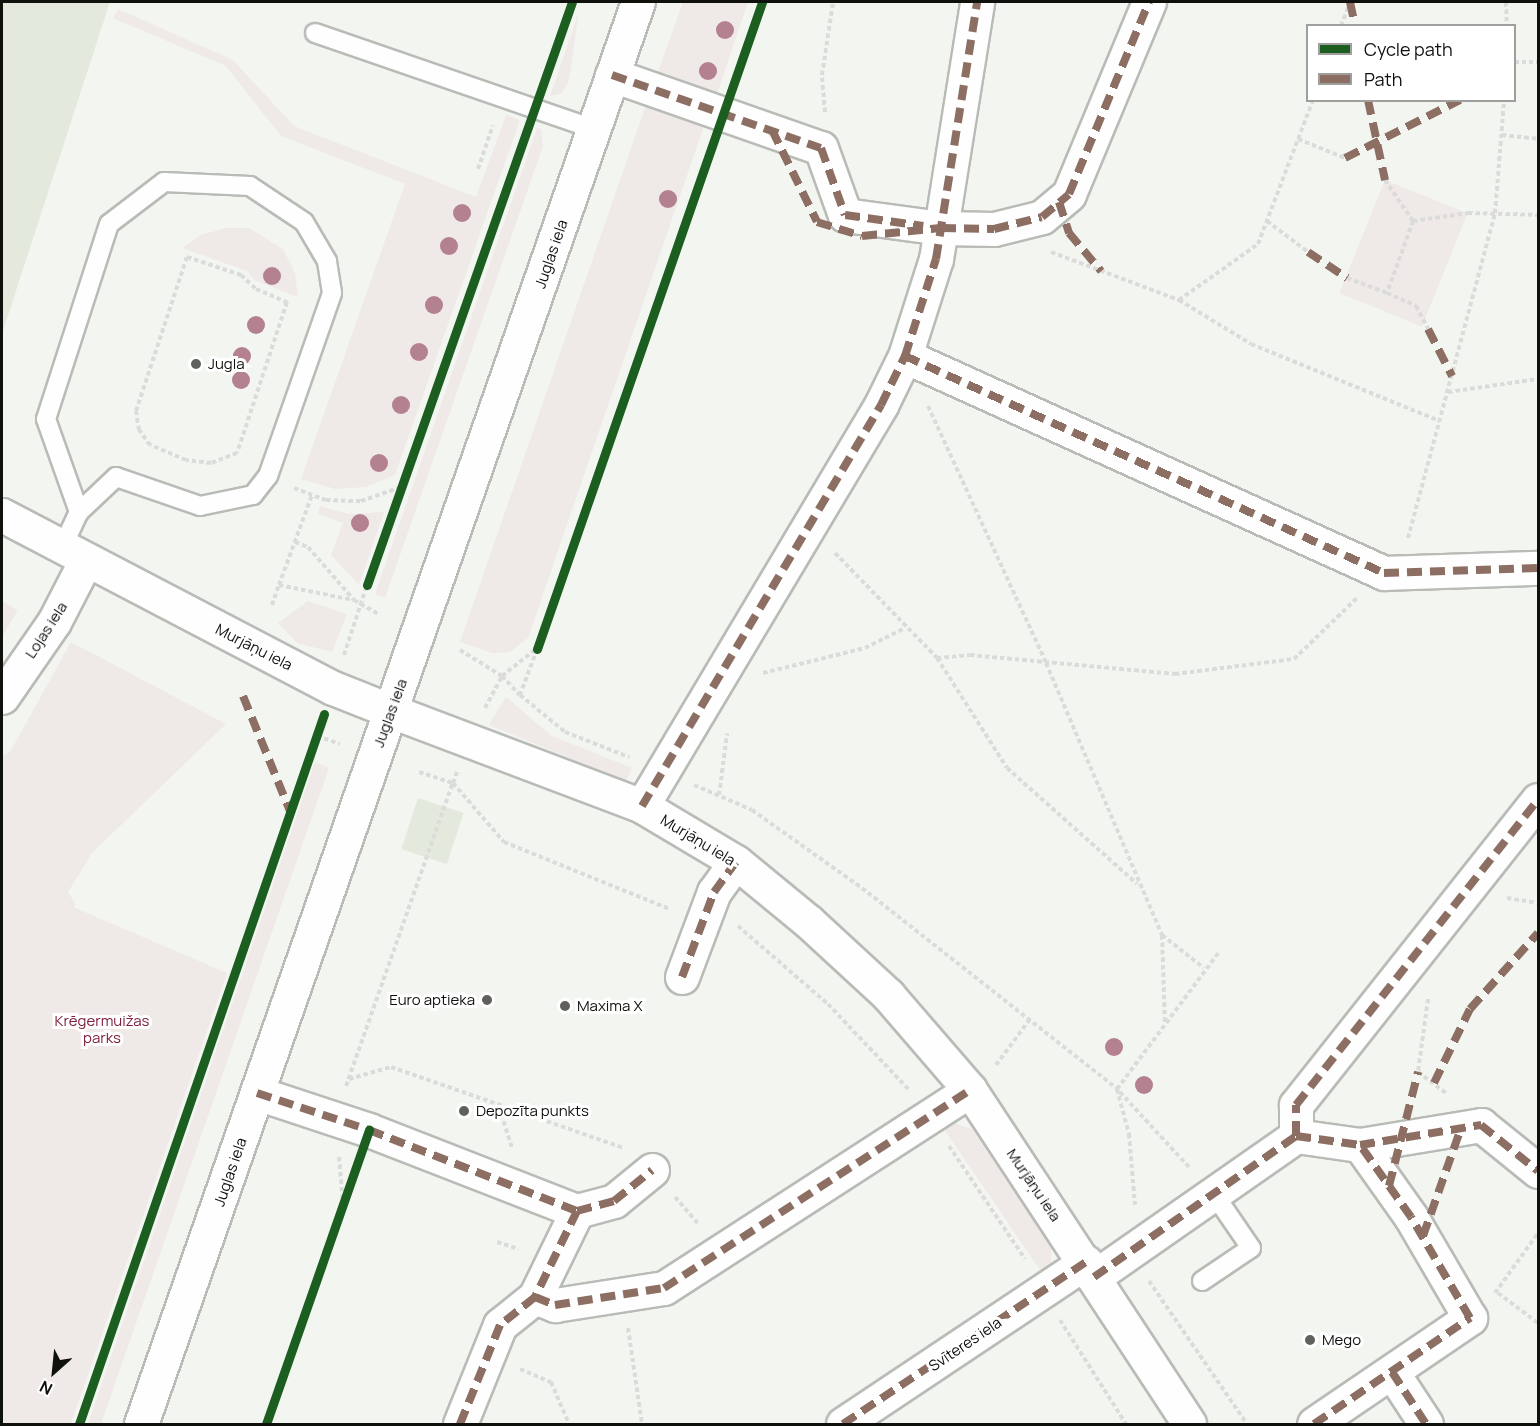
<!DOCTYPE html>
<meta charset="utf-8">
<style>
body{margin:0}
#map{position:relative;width:1540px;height:1426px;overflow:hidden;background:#f3f6f0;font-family:Manrope,sans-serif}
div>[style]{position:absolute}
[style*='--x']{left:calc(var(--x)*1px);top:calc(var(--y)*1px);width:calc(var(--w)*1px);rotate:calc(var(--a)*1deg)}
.built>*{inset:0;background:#e3eadd;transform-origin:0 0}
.green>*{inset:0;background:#efe9e7;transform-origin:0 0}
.path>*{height:4px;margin-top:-2px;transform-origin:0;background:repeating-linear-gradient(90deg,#dbdcda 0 4.5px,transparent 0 7.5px)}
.roads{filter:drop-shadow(2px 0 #b9bbb7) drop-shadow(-2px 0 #b9bbb7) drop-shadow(0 2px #b9bbb7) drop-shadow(0 -2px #b9bbb7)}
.lane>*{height:18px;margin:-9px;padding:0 9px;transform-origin:9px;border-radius:9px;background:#fdfefd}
.street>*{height:33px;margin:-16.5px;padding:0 16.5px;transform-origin:16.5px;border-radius:16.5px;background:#fdfefd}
.secondary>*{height:33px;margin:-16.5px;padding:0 16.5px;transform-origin:16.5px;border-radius:16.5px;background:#fdfefd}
.primary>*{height:33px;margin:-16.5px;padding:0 16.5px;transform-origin:16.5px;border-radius:16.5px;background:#fdfefd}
.quiet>*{height:8px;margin-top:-4px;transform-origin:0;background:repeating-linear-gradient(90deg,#8d6e63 0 15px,transparent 0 23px)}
.cycleway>*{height:9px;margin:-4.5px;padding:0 4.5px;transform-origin:4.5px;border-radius:4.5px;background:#1b5e20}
.trees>*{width:18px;height:18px;margin:-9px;border-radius:50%;background:#b3818f}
.dots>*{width:16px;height:16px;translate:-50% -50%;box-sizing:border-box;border:3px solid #fff;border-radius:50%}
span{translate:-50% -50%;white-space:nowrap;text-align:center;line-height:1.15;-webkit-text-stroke:6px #fff;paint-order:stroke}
.street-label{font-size:15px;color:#0f110d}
.poi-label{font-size:15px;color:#0f110d}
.left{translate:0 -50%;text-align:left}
.right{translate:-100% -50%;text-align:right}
.park-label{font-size:15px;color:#7f223f}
.frame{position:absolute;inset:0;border:3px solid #0f110d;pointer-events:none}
.legend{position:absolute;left:1306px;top:24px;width:210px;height:78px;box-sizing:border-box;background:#fff;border:2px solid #9fa09e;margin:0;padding:8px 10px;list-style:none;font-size:18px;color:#0f110d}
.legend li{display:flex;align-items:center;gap:12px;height:30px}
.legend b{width:30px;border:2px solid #9fa09e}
.north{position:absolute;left:24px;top:1342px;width:60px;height:60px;-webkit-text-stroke:4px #fff;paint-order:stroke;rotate:207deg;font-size:16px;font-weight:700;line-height:24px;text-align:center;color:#0f110d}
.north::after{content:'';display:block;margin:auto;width:21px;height:27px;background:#0f110d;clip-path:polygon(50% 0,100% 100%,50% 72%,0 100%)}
</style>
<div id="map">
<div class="built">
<i style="clip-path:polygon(2px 2px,110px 2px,2px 334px)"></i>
<i style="left:418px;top:798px;width:48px;height:54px;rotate:18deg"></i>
</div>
<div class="green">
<i style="clip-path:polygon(683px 2px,748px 2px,716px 97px,655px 80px)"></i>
<i style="clip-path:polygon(118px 9px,233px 60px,294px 126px,476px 197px,506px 115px,520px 120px,395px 475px,366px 487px,335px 489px,301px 479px,405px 184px,281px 136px,226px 66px,113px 18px)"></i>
<i style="clip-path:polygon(579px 11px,569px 80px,561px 94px,550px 96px)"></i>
<i style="clip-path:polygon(646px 105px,704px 126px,528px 638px,510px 652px,492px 653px,460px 642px)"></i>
<i style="clip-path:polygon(537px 128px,541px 129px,543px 146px,385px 598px,375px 594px)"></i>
<i style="left:1385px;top:180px;width:89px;height:122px;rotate:22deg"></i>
<i style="clip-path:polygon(226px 228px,249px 228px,283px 249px,295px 273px,298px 297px,254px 280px,247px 271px,182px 248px,201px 235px)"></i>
<i style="clip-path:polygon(320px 506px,348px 514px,384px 512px,359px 585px,331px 555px,343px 523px,318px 514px)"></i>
<i style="clip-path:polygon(2px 601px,18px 610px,2px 637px)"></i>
<i style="clip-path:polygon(308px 601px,347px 614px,332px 652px,297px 643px,278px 623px)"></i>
<i style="clip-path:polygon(71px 642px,226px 724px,92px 853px,68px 892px,76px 905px,73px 907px,227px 973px,71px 1424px,2px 1424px,2px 757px,10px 752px)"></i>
<i style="clip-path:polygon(506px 697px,552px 736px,632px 768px,626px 781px,489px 725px)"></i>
<i style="clip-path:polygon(315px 762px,329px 768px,101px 1424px,88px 1424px)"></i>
<i style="clip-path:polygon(954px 1123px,972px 1129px,1051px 1248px,1051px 1264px,1042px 1273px,942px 1126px)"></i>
</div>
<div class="path">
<i style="--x:1506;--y:2;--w:24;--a:88"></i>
<i style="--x:1341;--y:26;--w:26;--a:-69"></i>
<i style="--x:1514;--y:62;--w:24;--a:0"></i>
<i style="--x:825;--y:112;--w:37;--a:-95"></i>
<i style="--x:822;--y:75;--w:74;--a:-81.4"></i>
<i style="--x:1502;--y:135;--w:36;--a:6"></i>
<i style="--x:1298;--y:139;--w:51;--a:22"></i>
<i style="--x:478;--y:169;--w:46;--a:-71.2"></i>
<i style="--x:1385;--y:180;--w:50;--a:55.7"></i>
<i style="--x:1413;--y:221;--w:77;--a:109.9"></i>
<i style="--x:1387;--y:293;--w:32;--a:24"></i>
<i style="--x:1416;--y:306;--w:26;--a:62"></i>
<i style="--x:1267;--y:221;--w:51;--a:37.1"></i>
<i style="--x:1413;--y:221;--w:56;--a:-8.3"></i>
<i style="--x:1468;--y:213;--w:70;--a:1.6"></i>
<i style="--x:1051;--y:252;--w:137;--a:20.6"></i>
<i style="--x:1179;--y:300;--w:84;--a:31.4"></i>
<i style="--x:1251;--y:344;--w:204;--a:22.2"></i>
<i style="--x:187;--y:257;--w:57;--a:18.4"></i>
<i style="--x:241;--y:275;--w:21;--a:43"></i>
<i style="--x:256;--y:289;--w:34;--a:23"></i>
<i style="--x:287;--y:302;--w:159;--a:108.3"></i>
<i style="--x:237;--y:453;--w:28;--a:159"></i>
<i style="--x:211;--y:463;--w:25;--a:-173"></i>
<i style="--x:186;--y:460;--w:39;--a:-157"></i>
<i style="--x:150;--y:445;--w:19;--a:-126"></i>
<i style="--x:139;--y:430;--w:19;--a:-99"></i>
<i style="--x:136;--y:411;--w:162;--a:-71.7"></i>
<i style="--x:1347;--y:278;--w:43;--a:20.6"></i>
<i style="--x:1179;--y:300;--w:97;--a:-35.3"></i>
<i style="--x:1258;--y:244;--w:154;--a:-69.1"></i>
<i style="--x:1448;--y:392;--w:91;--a:-8.2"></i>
<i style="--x:928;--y:406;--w:283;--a:65.3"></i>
<i style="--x:1046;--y:663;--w:296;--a:66.9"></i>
<i style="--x:1162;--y:935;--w:90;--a:88.1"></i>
<i style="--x:294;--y:488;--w:34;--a:21"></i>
<i style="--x:326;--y:500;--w:35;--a:2"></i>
<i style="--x:361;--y:501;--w:42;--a:-19.3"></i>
<i style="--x:1408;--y:538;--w:336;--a:-75"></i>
<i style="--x:1495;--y:213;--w:113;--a:-85.4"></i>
<i style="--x:295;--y:542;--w:14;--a:21"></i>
<i style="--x:308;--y:547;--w:70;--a:49"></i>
<i style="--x:354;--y:600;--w:28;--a:30"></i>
<i style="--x:835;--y:553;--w:146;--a:45.8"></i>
<i style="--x:937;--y:658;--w:130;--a:57.5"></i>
<i style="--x:1007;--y:768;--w:174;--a:41.7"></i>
<i style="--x:279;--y:585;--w:96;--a:-69.9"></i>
<i style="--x:272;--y:605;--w:21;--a:-71"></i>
<i style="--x:279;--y:585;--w:76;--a:11.5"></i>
<i style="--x:537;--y:649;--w:49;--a:110.3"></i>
<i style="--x:520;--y:695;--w:58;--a:39.4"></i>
<i style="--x:565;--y:732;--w:69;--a:21.3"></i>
<i style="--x:460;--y:650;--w:49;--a:31.8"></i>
<i style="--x:502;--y:676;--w:26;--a:47"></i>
<i style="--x:344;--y:655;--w:74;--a:-71.8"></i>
<i style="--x:937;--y:658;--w:33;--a:-5"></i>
<i style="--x:970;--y:655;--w:206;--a:5.3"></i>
<i style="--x:1175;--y:674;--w:120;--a:-7.2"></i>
<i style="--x:1294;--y:659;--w:88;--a:-44.1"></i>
<i style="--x:763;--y:673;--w:105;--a:-13.8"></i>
<i style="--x:865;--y:648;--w:45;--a:-26.6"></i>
<i style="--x:485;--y:708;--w:36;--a:-62"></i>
<i style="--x:502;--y:676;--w:43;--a:-38.5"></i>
<i style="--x:317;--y:736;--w:24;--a:19"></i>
<i style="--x:419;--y:772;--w:36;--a:18"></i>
<i style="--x:453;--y:783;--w:12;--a:-70"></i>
<i style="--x:694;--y:785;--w:63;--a:23.3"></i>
<i style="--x:752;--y:810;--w:135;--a:35.3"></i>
<i style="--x:862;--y:888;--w:325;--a:38.2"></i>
<i style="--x:1117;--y:1089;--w:47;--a:75.1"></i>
<i style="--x:1129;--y:1134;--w:71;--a:85.2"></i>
<i style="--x:719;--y:795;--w:62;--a:-82.5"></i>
<i style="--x:1507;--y:898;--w:31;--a:9"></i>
<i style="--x:738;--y:926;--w:119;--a:40.9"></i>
<i style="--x:828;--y:1004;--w:117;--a:46.7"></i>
<i style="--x:1162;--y:935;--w:53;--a:38.2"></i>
<i style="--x:1428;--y:999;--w:74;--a:97.8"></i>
<i style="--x:1418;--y:1072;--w:36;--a:37"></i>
<i style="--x:996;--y:1065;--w:57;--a:-53.5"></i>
<i style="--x:349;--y:1079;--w:44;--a:-15.9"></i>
<i style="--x:391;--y:1067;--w:246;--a:19.2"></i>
<i style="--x:346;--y:1086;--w:321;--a:-70.6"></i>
<i style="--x:453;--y:783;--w:78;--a:49.2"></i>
<i style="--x:504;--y:842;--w:179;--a:22"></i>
<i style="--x:499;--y:1107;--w:43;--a:72.4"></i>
<i style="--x:949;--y:1146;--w:136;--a:56.1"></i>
<i style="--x:339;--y:1157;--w:47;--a:85.1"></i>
<i style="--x:1189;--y:1167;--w:106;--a:-132.7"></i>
<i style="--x:1117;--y:1089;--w:171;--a:-53.3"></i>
<i style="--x:675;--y:1197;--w:35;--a:49"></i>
<i style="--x:497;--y:1242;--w:23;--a:18"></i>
<i style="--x:1149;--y:1281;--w:173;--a:55.6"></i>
<i style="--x:1495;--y:1293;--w:74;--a:-54.4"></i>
<i style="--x:1498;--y:1293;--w:50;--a:36.9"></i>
<i style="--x:1060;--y:1320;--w:123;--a:57.6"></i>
<i style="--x:628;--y:1328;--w:97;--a:81.7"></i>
<i style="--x:520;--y:1369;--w:34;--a:23"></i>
<i style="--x:551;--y:1382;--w:46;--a:66.8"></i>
</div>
<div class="roads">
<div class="lane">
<i style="--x:315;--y:33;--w:295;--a:19"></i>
<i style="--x:62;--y:548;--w:40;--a:-65"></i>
<i style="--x:79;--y:512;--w:51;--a:-43.4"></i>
<i style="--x:116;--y:477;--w:89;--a:19"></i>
<i style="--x:200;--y:506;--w:54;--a:-11.7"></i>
<i style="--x:253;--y:495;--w:24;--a:-52"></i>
<i style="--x:268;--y:476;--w:194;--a:-70.7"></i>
<i style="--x:332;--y:293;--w:32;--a:-99"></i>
<i style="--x:327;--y:261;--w:45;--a:-120.5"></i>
<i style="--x:304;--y:222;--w:65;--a:-146.3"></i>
<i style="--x:250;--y:186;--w:86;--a:-177.3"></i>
<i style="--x:164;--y:182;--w:69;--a:142.6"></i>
<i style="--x:109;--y:224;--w:205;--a:107.9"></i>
<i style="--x:46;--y:419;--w:99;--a:70.5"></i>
<i style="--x:1202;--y:1281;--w:59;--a:-34"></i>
<i style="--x:1251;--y:1248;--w:65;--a:-124.4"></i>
</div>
<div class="street">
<i style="--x:612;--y:75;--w:221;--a:19.3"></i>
<i style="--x:821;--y:148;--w:71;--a:70.3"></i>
<i style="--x:845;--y:215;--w:97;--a:7.7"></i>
<i style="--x:941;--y:228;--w:53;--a:1.1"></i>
<i style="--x:994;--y:229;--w:49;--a:-14"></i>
<i style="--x:1042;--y:217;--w:35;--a:-40"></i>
<i style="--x:1069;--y:194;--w:208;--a:-67.4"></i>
<i style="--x:905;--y:356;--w:526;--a:24.37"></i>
<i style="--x:1384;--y:573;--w:154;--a:-1.9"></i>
<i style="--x:2;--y:515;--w:373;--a:27.6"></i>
<i style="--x:333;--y:688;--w:62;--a:21.6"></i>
<i style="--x:2;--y:697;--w:91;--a:-55.3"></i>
<i style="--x:54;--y:622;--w:70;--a:-62.7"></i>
<i style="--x:642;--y:806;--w:467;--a:-59.2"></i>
<i style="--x:881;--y:405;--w:55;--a:-63.9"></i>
<i style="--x:905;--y:356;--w:102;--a:-72.3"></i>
<i style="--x:936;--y:259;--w:260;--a:-80.9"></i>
<i style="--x:682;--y:977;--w:91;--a:-69.4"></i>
<i style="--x:714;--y:892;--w:37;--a:-54"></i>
<i style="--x:257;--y:1093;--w:118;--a:18.3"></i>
<i style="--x:369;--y:1130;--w:223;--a:21.3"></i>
<i style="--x:577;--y:1211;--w:96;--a:116"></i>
<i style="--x:535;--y:1297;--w:45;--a:141.3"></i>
<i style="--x:500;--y:1325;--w:107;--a:112"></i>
<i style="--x:1296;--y:1136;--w:65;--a:8"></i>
<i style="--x:1360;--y:1145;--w:123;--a:-9.4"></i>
<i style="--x:1481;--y:1125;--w:73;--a:38.9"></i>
<i style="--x:577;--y:1211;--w:38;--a:-15"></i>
<i style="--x:614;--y:1201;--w:49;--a:-39.2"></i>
<i style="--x:1094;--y:1277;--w:246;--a:-34.9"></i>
<i style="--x:1296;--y:1136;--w:31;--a:-90"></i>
<i style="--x:1296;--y:1105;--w:389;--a:-51.6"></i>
<i style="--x:535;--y:1297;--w:22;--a:22"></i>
<i style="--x:555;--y:1305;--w:110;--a:-8.9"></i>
<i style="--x:664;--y:1288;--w:364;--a:-32.9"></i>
<i style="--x:1392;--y:1372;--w:62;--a:56.8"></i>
<i style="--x:843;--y:1424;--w:292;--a:-33.7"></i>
<i style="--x:1314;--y:1424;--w:189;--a:-34.2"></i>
<i style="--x:1470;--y:1318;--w:117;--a:-120.3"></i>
<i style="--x:1411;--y:1217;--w:88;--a:-125.3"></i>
</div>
<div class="secondary">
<i style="--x:391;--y:711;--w:268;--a:20.7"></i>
<i style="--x:642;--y:806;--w:109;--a:30.8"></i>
<i style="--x:736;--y:862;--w:94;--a:39.4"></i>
<i style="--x:809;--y:922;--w:108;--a:42.7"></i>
<i style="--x:888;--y:995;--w:125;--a:49.2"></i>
<i style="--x:970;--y:1090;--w:399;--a:56.7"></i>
</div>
<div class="primary">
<i style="--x:141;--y:1424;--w:1506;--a:-70.74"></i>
</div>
</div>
<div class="quiet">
<i style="--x:1350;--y:2;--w:25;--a:78"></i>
<i style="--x:612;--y:75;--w:221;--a:19.3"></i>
<i style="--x:821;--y:148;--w:71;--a:70.3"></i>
<i style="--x:845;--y:215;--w:79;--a:8"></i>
<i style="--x:1368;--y:100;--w:82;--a:78"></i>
<i style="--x:772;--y:130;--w:102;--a:63.9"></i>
<i style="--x:817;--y:222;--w:47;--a:17.3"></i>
<i style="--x:862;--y:236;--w:79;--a:-5.8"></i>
<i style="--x:941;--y:228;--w:53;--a:1.1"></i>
<i style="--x:994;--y:229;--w:49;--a:-14"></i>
<i style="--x:1042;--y:217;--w:35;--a:-40"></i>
<i style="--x:1069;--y:194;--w:208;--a:-67.4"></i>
<i style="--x:1345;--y:158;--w:129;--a:-26.8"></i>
<i style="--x:1059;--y:202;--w:33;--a:72"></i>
<i style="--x:1069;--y:233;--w:50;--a:49.9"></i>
<i style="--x:1308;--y:252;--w:47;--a:33.7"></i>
<i style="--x:1428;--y:329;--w:53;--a:62.9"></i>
<i style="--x:905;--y:356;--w:526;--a:24.37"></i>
<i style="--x:1384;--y:573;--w:154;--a:-1.9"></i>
<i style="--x:243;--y:696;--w:124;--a:67.8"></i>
<i style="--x:642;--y:806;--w:467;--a:-59.2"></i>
<i style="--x:881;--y:405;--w:55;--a:-63.9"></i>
<i style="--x:905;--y:356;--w:102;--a:-72.3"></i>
<i style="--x:936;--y:259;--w:260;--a:-80.9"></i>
<i style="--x:682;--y:977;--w:91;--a:-69.4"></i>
<i style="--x:714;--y:892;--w:37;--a:-54"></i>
<i style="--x:1434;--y:1083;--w:82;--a:-64.1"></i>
<i style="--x:1470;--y:1009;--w:102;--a:-48.2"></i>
<i style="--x:257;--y:1093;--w:118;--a:18.3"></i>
<i style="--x:369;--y:1130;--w:223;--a:21.3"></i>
<i style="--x:577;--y:1211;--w:96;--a:116"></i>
<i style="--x:535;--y:1297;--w:45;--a:141.3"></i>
<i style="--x:500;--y:1325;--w:107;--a:112"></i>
<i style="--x:1296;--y:1136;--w:65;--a:8"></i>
<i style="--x:1360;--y:1145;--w:123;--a:-9.4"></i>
<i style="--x:1481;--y:1125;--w:73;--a:38.9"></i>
<i style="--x:1389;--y:1186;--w:118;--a:-75.7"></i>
<i style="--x:577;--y:1211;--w:38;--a:-15"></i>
<i style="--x:614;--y:1201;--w:49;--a:-39.2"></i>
<i style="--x:1423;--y:1236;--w:114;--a:-70.6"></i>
<i style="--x:1094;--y:1277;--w:246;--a:-34.9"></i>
<i style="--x:1296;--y:1136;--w:31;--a:-90"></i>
<i style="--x:1296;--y:1105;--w:389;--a:-51.6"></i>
<i style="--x:535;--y:1297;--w:22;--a:22"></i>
<i style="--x:555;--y:1305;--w:110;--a:-8.9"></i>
<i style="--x:664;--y:1288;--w:364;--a:-32.9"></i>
<i style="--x:1392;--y:1372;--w:62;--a:56.8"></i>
<i style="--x:843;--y:1424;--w:292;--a:-33.7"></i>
<i style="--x:1314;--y:1424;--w:189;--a:-34.2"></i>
<i style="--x:1470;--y:1318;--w:117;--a:-120.3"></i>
<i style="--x:1411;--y:1217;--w:88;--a:-125.3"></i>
</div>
<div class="cycleway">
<i style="--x:367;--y:585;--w:618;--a:-70.63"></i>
<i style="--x:537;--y:649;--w:685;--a:-70.82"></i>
<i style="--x:79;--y:1424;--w:751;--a:-70.96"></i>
<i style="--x:266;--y:1424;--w:312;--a:-70.7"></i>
</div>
<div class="trees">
<i style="left:725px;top:30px"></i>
<i style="left:708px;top:71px"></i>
<i style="left:668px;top:199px"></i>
<i style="left:462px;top:213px"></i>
<i style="left:449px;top:246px"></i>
<i style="left:272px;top:276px"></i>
<i style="left:434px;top:305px"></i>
<i style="left:256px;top:325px"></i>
<i style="left:419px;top:352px"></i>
<i style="left:242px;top:356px"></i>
<i style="left:241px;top:380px"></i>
<i style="left:401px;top:405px"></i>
<i style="left:379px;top:463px"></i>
<i style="left:360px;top:523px"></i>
<i style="left:1114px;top:1047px"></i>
<i style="left:1144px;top:1085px"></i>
</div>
<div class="dots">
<i style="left:196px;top:364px;background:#5f615c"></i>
<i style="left:487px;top:1000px;background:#5f615c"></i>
<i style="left:565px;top:1006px;background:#5f615c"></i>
<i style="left:464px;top:1111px;background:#5f615c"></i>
<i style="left:1310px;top:1340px;background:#5f615c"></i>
</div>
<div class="street-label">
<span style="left:551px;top:254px;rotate:-71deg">Juglas iela</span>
<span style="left:46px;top:630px;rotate:-57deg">Lojas iela</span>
<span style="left:254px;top:647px;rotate:27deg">Murjāņu iela</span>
<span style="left:390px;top:713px;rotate:-70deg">Juglas iela</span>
<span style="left:698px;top:840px;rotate:31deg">Murjāņu iela</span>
<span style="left:230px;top:1172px;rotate:-71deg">Juglas iela</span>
<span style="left:1034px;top:1185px;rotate:56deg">Murjāņu iela</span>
<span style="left:965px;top:1344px;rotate:-34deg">Svīteres iela</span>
</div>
<div class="poi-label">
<span class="left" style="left:208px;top:364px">Jugla</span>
<span class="right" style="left:475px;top:1000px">Euro aptieka</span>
<span class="left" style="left:577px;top:1006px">Maxima X</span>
<span class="left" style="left:476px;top:1111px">Depozīta punkts</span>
<span class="left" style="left:1322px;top:1340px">Mego</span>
</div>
<div class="park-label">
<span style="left:102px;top:1029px">Krēgermuižas<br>parks</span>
</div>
<div class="frame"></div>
<ul class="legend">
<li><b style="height:8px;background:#1b5e20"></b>Cycle path</li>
<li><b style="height:8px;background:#8d6e63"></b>Path</li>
</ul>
<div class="north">N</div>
</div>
